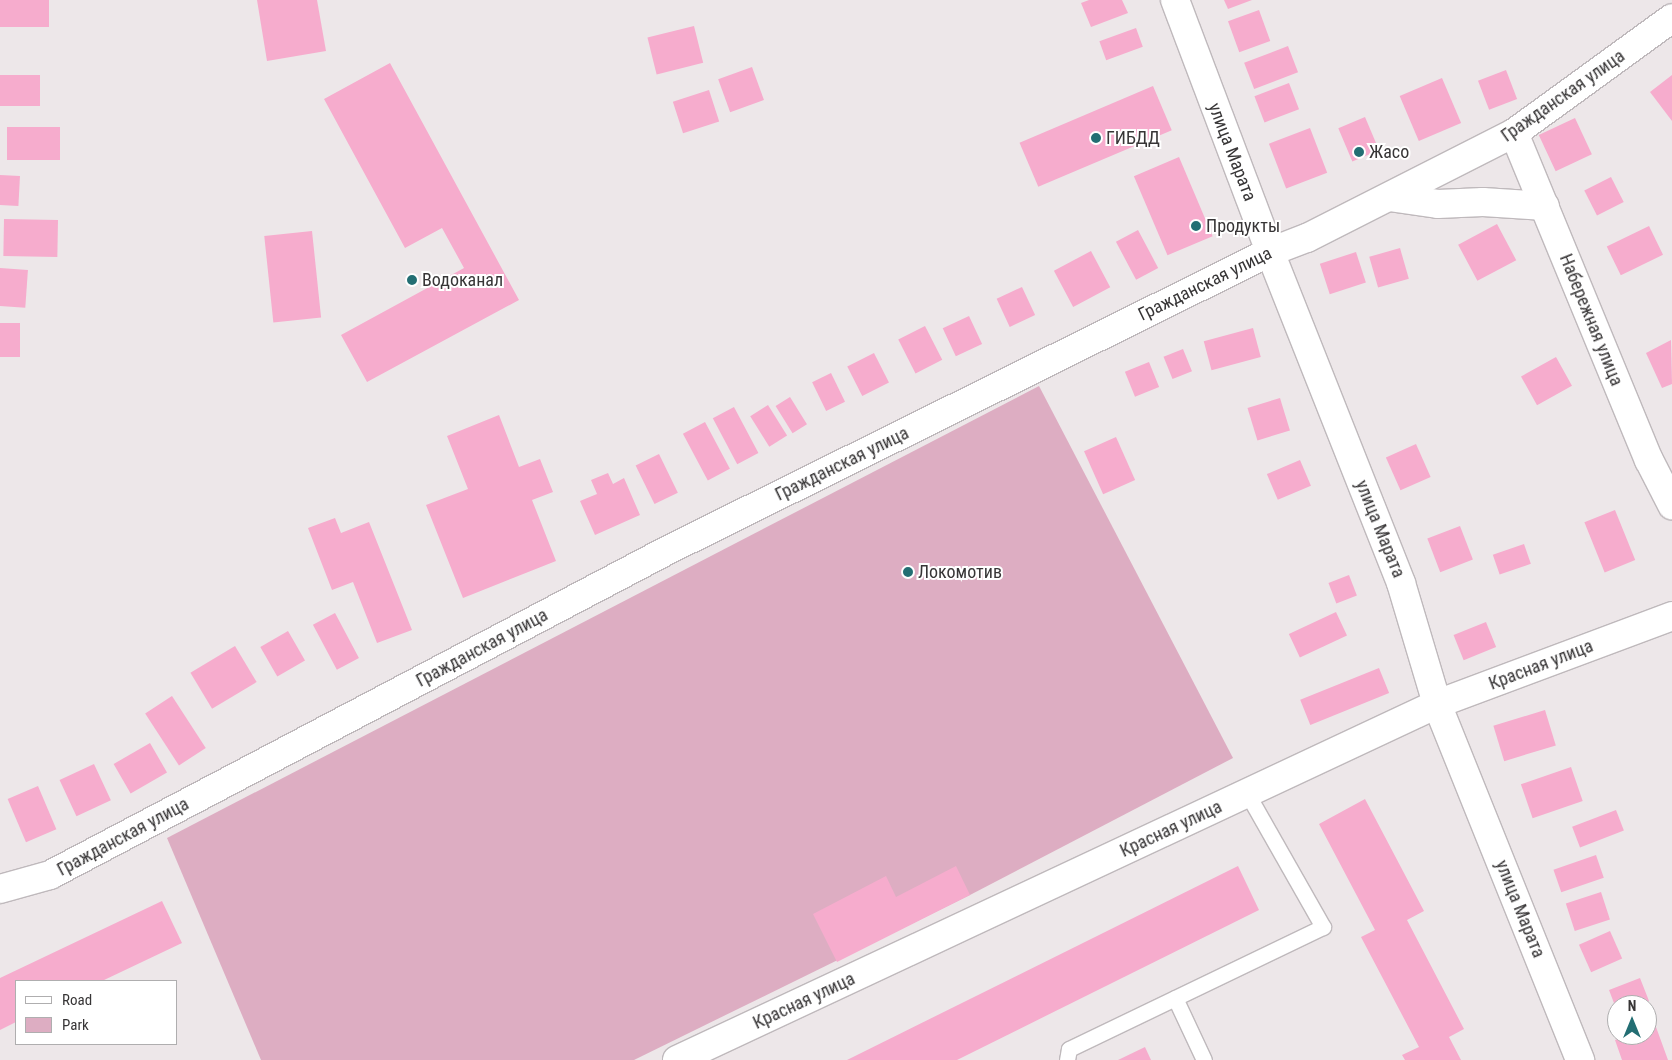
<!DOCTYPE html>
<meta charset="utf-8">
<style>
body{margin:0}
#map{position:relative;width:1672px;height:1060px;overflow:hidden;background:#ede7e9;font-family:"Roboto Condensed",sans-serif}
div>[style]{position:absolute}
[style*='--x']{left:calc(var(--x)*1px);top:calc(var(--y)*1px);width:calc(var(--w)*1px);rotate:calc(var(--a)*1deg)}
.green>*{inset:0;background:#ddadc2}
.building>*{inset:0;background:#f6accd;transform-origin:0 0}
.roads{filter:drop-shadow(1px 0 #bfb9bc) drop-shadow(-1px 0 #bfb9bc) drop-shadow(0 1px #bfb9bc) drop-shadow(0 -1px #bfb9bc)}
.service>*{height:15px;margin:-7.5px;padding:0 7.5px;transform-origin:7.5px;border-radius:7.5px;background:#fff}
.minor>*{height:28px;margin:-14px;padding:0 14px;transform-origin:14px;border-radius:14px;background:#fff}
.tertiary>*{height:28px;margin:-14px;padding:0 14px;transform-origin:14px;border-radius:14px;background:#fff}
.dots>*{width:14px;height:14px;translate:-50% -50%;box-sizing:border-box;border:2px solid #fff;border-radius:50%}
span{translate:-50% -50%;white-space:nowrap;text-align:center;line-height:1.15;-webkit-text-stroke:4px #fff;paint-order:stroke}
.street-label{font-size:18px;color:#373536}
.poi-label{font-size:18px;color:#373536}
.left{translate:0 -50%;text-align:left}
.legend{position:absolute;left:15px;top:980px;width:162px;height:65px;box-sizing:border-box;background:#fff;border:1px solid #afaeaf;margin:0;padding:6px 9px;list-style:none;font-size:15px;color:#373536}
.legend li{display:flex;align-items:center;gap:10px;height:25px}
.legend b{width:25px;border:1px solid #afaeaf}
.north{position:absolute;left:1607px;top:995px;width:50px;height:50px;box-sizing:border-box;background:#fff;border:1px solid #afaeaf;border-radius:50%;rotate:0deg;font-size:14px;font-weight:700;line-height:20px;text-align:center;color:#373536}
.north::after{content:'';display:block;margin:auto;width:18px;height:22px;background:#236e73;clip-path:polygon(50% 0,100% 100%,50% 72%,0 100%)}
</style>
<div id="map">
<div class="green">
<i style="clip-path:polygon(1039px 386px,1233px 758px,970px 895px,634px 1060px,261px 1060px,167px 838px)"></i>
</div>
<div class="building">
<i style="left:0;top:0;width:49px;height:27px"></i>
<i style="clip-path:polygon(257px 0,317px 0,326px 51px,267px 61px)"></i>
<i style="clip-path:polygon(1089px 0,1122px 0,1128px 13px,1091px 27px,1081px 3px)"></i>
<i style="clip-path:polygon(1224px 0,1252px 0,1228px 9px)"></i>
<i style="left:1259px;top:10px;width:33px;height:33px;rotate:70deg"></i>
<i style="left:694px;top:26px;width:38px;height:48px;rotate:76deg"></i>
<i style="left:1136px;top:28px;width:20px;height:39px;rotate:70deg"></i>
<i style="left:1288px;top:46px;width:28px;height:47px;rotate:69deg"></i>
<i style="clip-path:polygon(390px 63px,519px 300px,367px 382px,341px 335px,464px 268px,442px 228px,405px 248px,324px 99px)"></i>
<i style="left:752px;top:67px;width:35px;height:36px;rotate:70deg"></i>
<i style="left:1506px;top:70px;width:31px;height:30px;rotate:69deg"></i>
<i style="left:0;top:75px;width:40px;height:31px"></i>
<i style="clip-path:polygon(1672px 75px,1672px 121px,1650px 92px)"></i>
<i style="left:1442px;top:78px;width:49px;height:46px;rotate:67deg"></i>
<i style="left:1289px;top:83px;width:28px;height:37px;rotate:69deg"></i>
<i style="left:1153px;top:86px;width:48px;height:145px;rotate:67deg"></i>
<i style="left:709px;top:90px;width:33px;height:38px;rotate:72deg"></i>
<i style="left:1365px;top:117px;width:36px;height:29px;rotate:67deg"></i>
<i style="left:1575px;top:118px;width:40px;height:40px;rotate:65deg"></i>
<i style="left:60px;top:127px;width:33px;height:53px;rotate:90deg"></i>
<i style="left:1310px;top:128px;width:48px;height:44px;rotate:69deg"></i>
<i style="left:1179px;top:157px;width:86px;height:49px;rotate:67deg"></i>
<i style="left:0;top:175px;width:20px;height:30px;rotate:3deg"></i>
<i style="left:1611px;top:177px;width:28px;height:30px;rotate:63deg"></i>
<i style="left:4px;top:219px;width:54px;height:37px;rotate:1deg"></i>
<i style="left:1497px;top:224px;width:41px;height:44px;rotate:62deg"></i>
<i style="left:1649px;top:226px;width:32px;height:47px;rotate:64deg"></i>
<i style="left:1138px;top:230px;width:43px;height:25px;rotate:62deg"></i>
<i style="left:312px;top:231px;width:87px;height:48px;rotate:84deg"></i>
<i style="left:1400px;top:248px;width:32px;height:32px;rotate:74deg"></i>
<i style="left:1091px;top:251px;width:41px;height:42px;rotate:62deg"></i>
<i style="left:1356px;top:252px;width:32px;height:38px;rotate:72deg"></i>
<i style="left:0;top:268px;width:28px;height:38px;rotate:4deg"></i>
<i style="left:1022px;top:287px;width:31px;height:28px;rotate:65deg"></i>
<i style="left:969px;top:316px;width:31px;height:29px;rotate:65deg"></i>
<i style="left:0;top:323px;width:20px;height:34px"></i>
<i style="left:925px;top:326px;width:38px;height:30px;rotate:63deg"></i>
<i style="left:1253px;top:328px;width:30px;height:51px;rotate:75deg"></i>
<i style="clip-path:polygon(1671px 340px,1672px 384px,1662px 388px,1646px 353px)"></i>
<i style="left:1183px;top:349px;width:24px;height:21px;rotate:68deg"></i>
<i style="left:874px;top:353px;width:33px;height:30px;rotate:63deg"></i>
<i style="left:1556px;top:357px;width:33px;height:40px;rotate:61deg"></i>
<i style="left:1149px;top:362px;width:27px;height:26px;rotate:68deg"></i>
<i style="left:831px;top:373px;width:32px;height:21px;rotate:64deg"></i>
<i style="left:790px;top:397px;width:32px;height:17px;rotate:58deg"></i>
<i style="left:1280px;top:398px;width:34px;height:34px;rotate:73deg"></i>
<i style="left:768px;top:405px;width:36px;height:21px;rotate:58deg"></i>
<i style="left:734px;top:407px;width:52px;height:24px;rotate:62deg"></i>
<i style="clip-path:polygon(499px 415px,519px 467px,540px 459px,553px 492px,532px 500px,556px 561px,463px 598px,426px 505px,468px 489px,447px 436px)"></i>
<i style="left:705px;top:422px;width:53px;height:25px;rotate:62deg"></i>
<i style="left:1116px;top:437px;width:47px;height:35px;rotate:66deg"></i>
<i style="left:1416px;top:444px;width:36px;height:33px;rotate:66deg"></i>
<i style="left:659px;top:454px;width:43px;height:26px;rotate:64deg"></i>
<i style="left:1300px;top:460px;width:28px;height:36px;rotate:67deg"></i>
<i style="clip-path:polygon(608px 473px,613px 484px,624px 478px,640px 515px,595px 535px,580px 501px,597px 494px,591px 480px)"></i>
<i style="left:1615px;top:510px;width:54px;height:33px;rotate:68deg"></i>
<i style="clip-path:polygon(335px 518px,341px 533px,369px 522px,412px 630px,377px 643px,353px 582px,332px 590px,308px 528px)"></i>
<i style="left:1460px;top:526px;width:36px;height:35px;rotate:69deg"></i>
<i style="left:1524px;top:544px;width:21px;height:33px;rotate:71deg"></i>
<i style="left:1349px;top:575px;width:22px;height:22px;rotate:69deg"></i>
<i style="left:1336px;top:612px;width:26px;height:52px;rotate:65deg"></i>
<i style="left:335px;top:613px;width:51px;height:25px;rotate:62deg"></i>
<i style="left:1486px;top:622px;width:27px;height:35px;rotate:68deg"></i>
<i style="left:288px;top:631px;width:34px;height:32px;rotate:60deg"></i>
<i style="left:235px;top:646px;width:42px;height:52px;rotate:59deg"></i>
<i style="left:1379px;top:668px;width:27px;height:85px;rotate:68deg"></i>
<i style="left:172px;top:696px;width:62px;height:32px;rotate:57deg"></i>
<i style="left:1545px;top:710px;width:37px;height:54px;rotate:73deg"></i>
<i style="left:150px;top:743px;width:34px;height:42px;rotate:60deg"></i>
<i style="left:94px;top:764px;width:40px;height:38px;rotate:65deg"></i>
<i style="left:1571px;top:767px;width:36px;height:53px;rotate:71deg"></i>
<i style="left:38px;top:786px;width:47px;height:33px;rotate:67deg"></i>
<i style="clip-path:polygon(1365px 799px,1424px 911px,1407px 920px,1464px 1029px,1449px 1037px,1461px 1060px,1405px 1060px,1402px 1055px,1419px 1047px,1361px 937px,1375px 930px,1319px 824px)"></i>
<i style="left:1616px;top:810px;width:22px;height:47px;rotate:69deg"></i>
<i style="left:1596px;top:855px;width:24px;height:45px;rotate:71deg"></i>
<i style="clip-path:polygon(956px 866px,970px 895px,837px 962px,813px 914px,886px 876px,896px 897px)"></i>
<i style="clip-path:polygon(1238px 866px,1259px 910px,957px 1060px,847px 1060px)"></i>
<i style="left:1601px;top:892px;width:29px;height:37px;rotate:72deg"></i>
<i style="clip-path:polygon(162px 901px,182px 943px,102px 981px,16px 981px,16px 1022px,0 1030px,0 978px)"></i>
<i style="left:1610px;top:931px;width:30px;height:34px;rotate:66deg"></i>
<i style="clip-path:polygon(1640px 978px,1649px 1001px,1640px 1005px,1617px 1005px,1617px 1011px,1609px 990px)"></i>
<i style="clip-path:polygon(1656px 1027px,1668px 1060px,1622px 1060px,1615px 1040px,1631px 1035px,1647px 1035px,1647px 1030px)"></i>
<i style="clip-path:polygon(1145px 1047px,1151px 1060px,1118px 1060px)"></i>
</div>
<div class="roads">
<div class="service">
<i style="--x:1175;--y:998;--w:68;--a:64.9"></i>
<i style="--x:1067;--y:1060;--w:11;--a:-80"></i>
<i style="--x:1069;--y:1049;--w:282;--a:-25.7"></i>
<i style="--x:1323;--y:927;--w:154;--a:-119.6"></i>
</div>
<div class="minor">
<i style="--x:1175;--y:0;--w:269;--a:69.3"></i>
<i style="--x:1270;--y:252;--w:356;--a:68.4"></i>
<i style="--x:1401;--y:583;--w:126;--a:73.4"></i>
<i style="--x:1437;--y:704;--w:251;--a:-20.5"></i>
<i style="--x:1514;--y:133;--w:354;--a:67.6"></i>
<i style="--x:1649;--y:460;--w:51;--a:62.9"></i>
<i style="--x:1389;--y:197;--w:49;--a:8.1"></i>
<i style="--x:1438;--y:204;--w:45;--a:-2.5"></i>
<i style="--x:1483;--y:202;--w:62;--a:3.7"></i>
<i style="--x:0;--y:889;--w:52;--a:-15.6"></i>
<i style="--x:50;--y:875;--w:696;--a:-27.74"></i>
<i style="--x:666;--y:551;--w:674;--a:-26.34"></i>
<i style="--x:1270;--y:252;--w:40;--a:-21"></i>
<i style="--x:1307;--y:238;--w:232;--a:-26.9"></i>
<i style="--x:1514;--y:133;--w:195;--a:-36"></i>
</div>
<div class="tertiary">
<i style="--x:677;--y:1060;--w:839;--a:-25.1"></i>
<i style="--x:1437;--y:704;--w:384;--a:68.1"></i>
</div>
</div>
<div class="dots">
<i style="left:1096px;top:138px;background:#236e73"></i>
<i style="left:1359px;top:152px;background:#236e73"></i>
<i style="left:1196px;top:226px;background:#236e73"></i>
<i style="left:412px;top:280px;background:#236e73"></i>
<i style="left:908px;top:572px;background:#236e73"></i>
</div>
<div class="street-label">
<span style="left:1563px;top:96px;rotate:-35deg">Гражданская улица</span>
<span style="left:1232px;top:152px;rotate:69deg">улица Марата</span>
<span style="left:1205px;top:284px;rotate:-26deg">Гражданская улица</span>
<span style="left:1591px;top:320px;rotate:68deg">Набережная улица</span>
<span style="left:842px;top:464px;rotate:-26deg">Гражданская улица</span>
<span style="left:1380px;top:529px;rotate:68deg">улица Марата</span>
<span style="left:482px;top:648px;rotate:-28deg">Гражданская улица</span>
<span style="left:1541px;top:665px;rotate:-21deg">Красная улица</span>
<span style="left:1171px;top:829px;rotate:-25deg">Красная улица</span>
<span style="left:123px;top:837px;rotate:-28deg">Гражданская улица</span>
<span style="left:1520px;top:909px;rotate:68deg">улица Марата</span>
<span style="left:804px;top:1001px;rotate:-25deg">Красная улица</span>
</div>
<div class="poi-label">
<span class="left" style="left:1106px;top:138px">ГИБДД</span>
<span class="left" style="left:1369px;top:152px">Жасо</span>
<span class="left" style="left:1206px;top:226px">Продукты</span>
<span class="left" style="left:422px;top:280px">Водоканал</span>
<span class="left" style="left:918px;top:572px">Локомотив</span>
</div>
<ul class="legend">
<li><b style="height:6px;background:#fff"></b>Road</li>
<li><b style="height:14px;background:#ddadc2"></b>Park</li>
</ul>
<div class="north">N</div>
</div>
